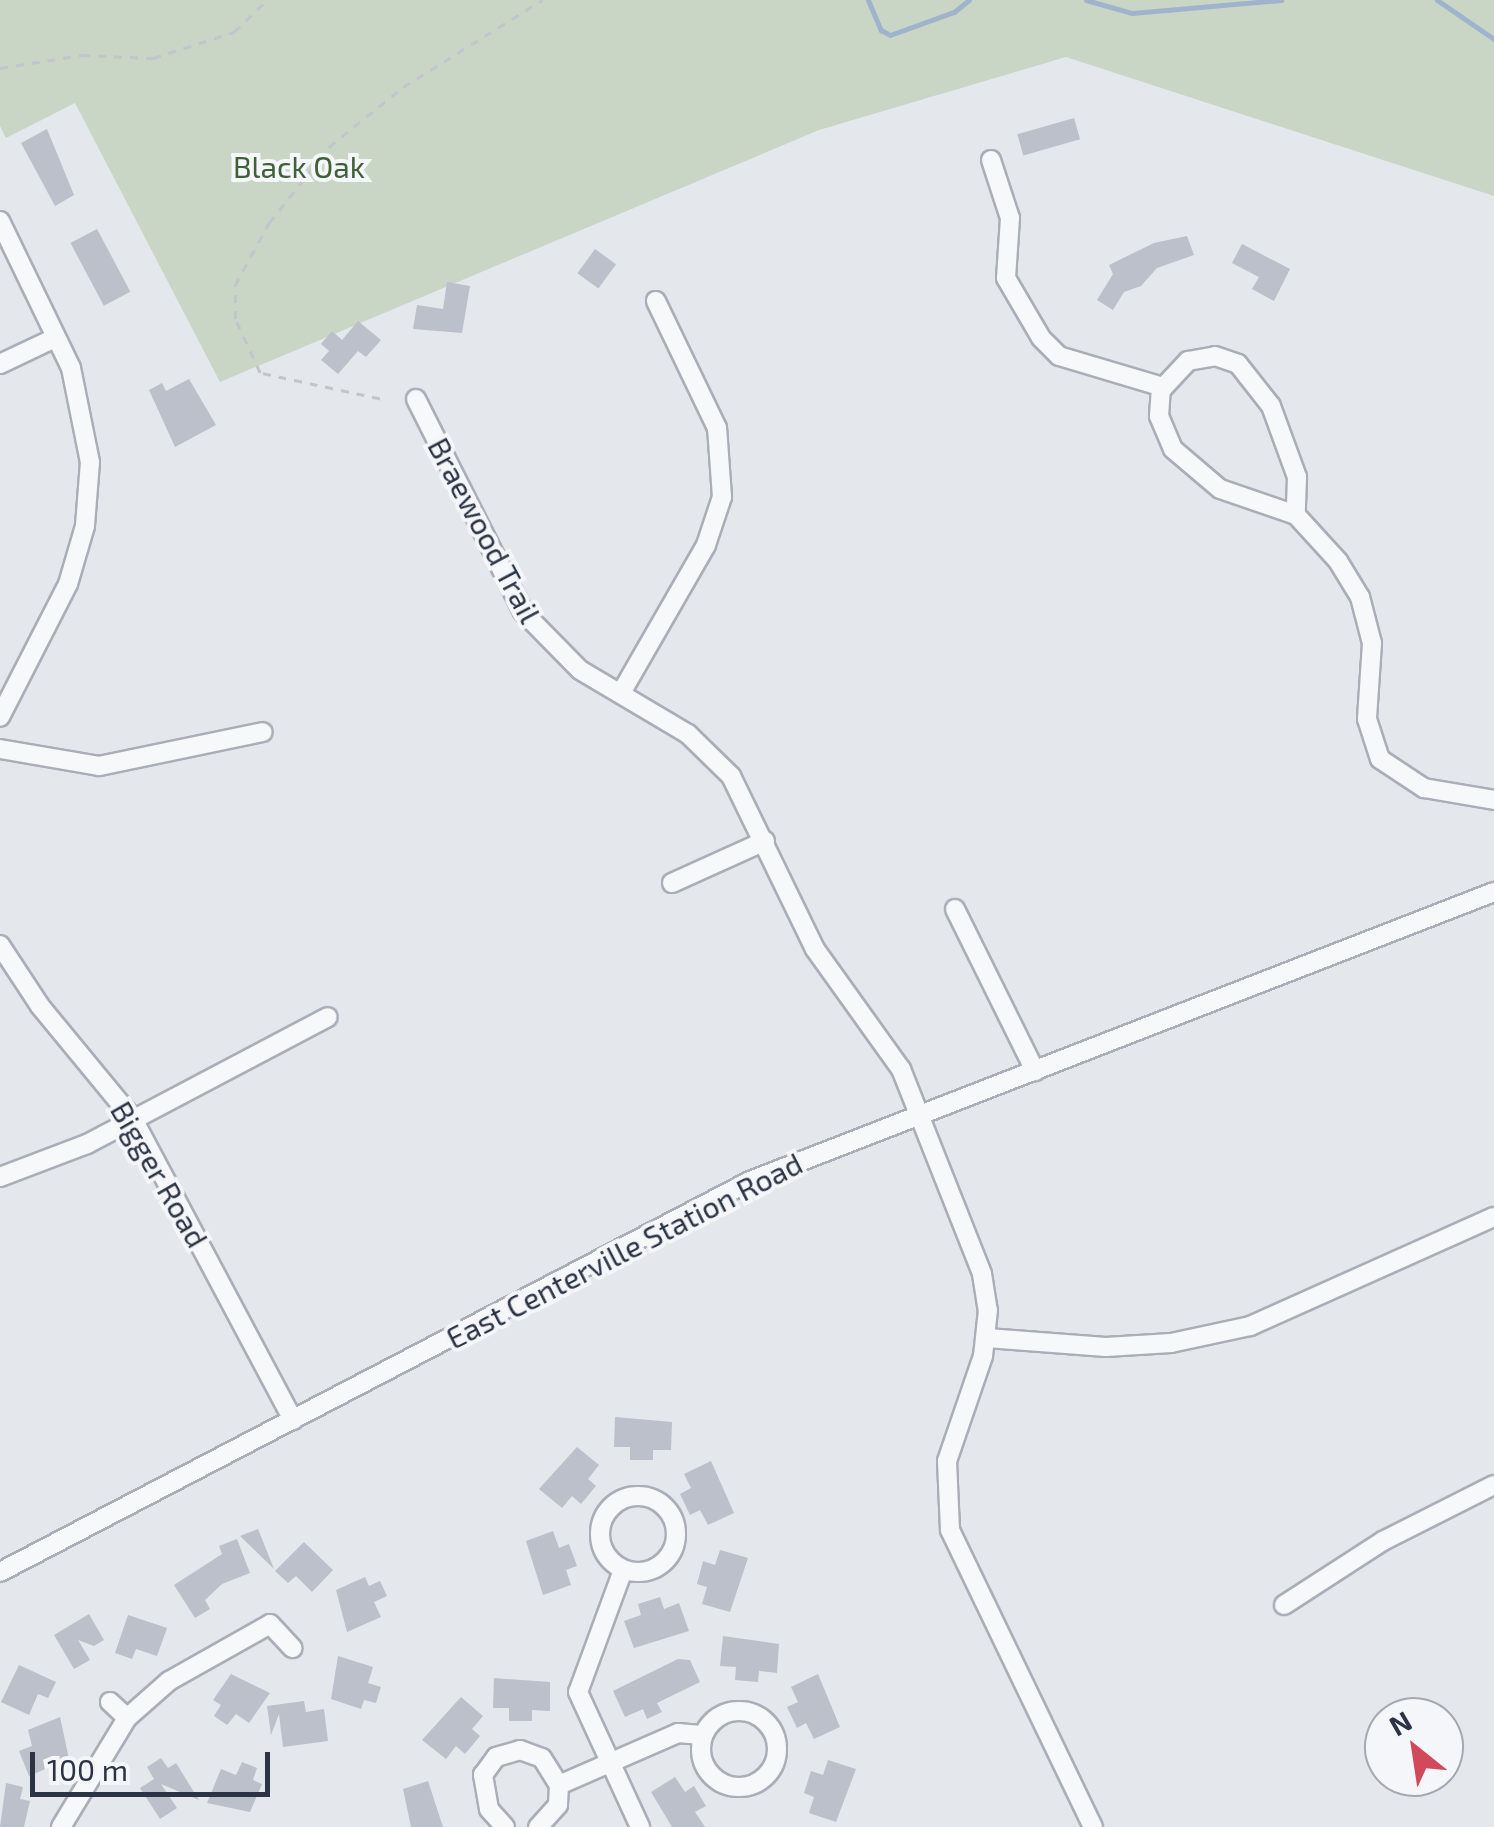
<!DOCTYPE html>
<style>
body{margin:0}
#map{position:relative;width:1494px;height:1827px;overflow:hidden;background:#e4e7ec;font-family:"Exo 2",sans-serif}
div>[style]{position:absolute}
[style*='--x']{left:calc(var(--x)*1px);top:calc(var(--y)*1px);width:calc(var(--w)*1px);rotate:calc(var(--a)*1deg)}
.green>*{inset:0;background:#c9d6c5}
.stream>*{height:5px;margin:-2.5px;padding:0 2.5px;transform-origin:2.5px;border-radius:2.5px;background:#9fb4cc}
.building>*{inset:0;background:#bbc0ca;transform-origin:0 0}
.path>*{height:2.5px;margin-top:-1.25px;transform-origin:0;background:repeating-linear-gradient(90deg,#c2c5cb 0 8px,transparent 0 16px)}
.roads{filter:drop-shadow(2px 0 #a9aeb7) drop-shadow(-2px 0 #a9aeb7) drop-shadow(0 2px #a9aeb7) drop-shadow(0 -2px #a9aeb7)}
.minor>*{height:18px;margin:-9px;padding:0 9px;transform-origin:9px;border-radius:9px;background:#f7f8fa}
.minor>.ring{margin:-9px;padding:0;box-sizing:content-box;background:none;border:18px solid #f7f8fa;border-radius:50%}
span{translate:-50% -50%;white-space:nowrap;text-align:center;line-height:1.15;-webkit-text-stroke:8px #f4f6f9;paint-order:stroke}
.park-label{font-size:30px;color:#3f6138}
.street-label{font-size:30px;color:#2b3445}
.north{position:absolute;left:1364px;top:1697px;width:100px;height:100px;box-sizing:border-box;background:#f4f6f9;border:2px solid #a4a8b1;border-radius:50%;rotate:330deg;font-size:28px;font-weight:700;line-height:40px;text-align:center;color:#2b3445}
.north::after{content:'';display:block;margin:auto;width:35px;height:45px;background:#d1495b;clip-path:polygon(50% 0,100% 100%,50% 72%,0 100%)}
.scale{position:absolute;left:30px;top:1752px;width:240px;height:45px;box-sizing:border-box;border:5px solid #2b3445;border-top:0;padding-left:12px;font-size:30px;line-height:35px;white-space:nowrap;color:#2b3445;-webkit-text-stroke:8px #f4f6f9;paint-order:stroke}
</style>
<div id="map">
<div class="green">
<i style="clip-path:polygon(0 0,1494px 0,1494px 196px,1066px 57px,819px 130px,220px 382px,75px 103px,6px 138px,0 126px)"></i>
</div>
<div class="stream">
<i style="--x:868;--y:0;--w:33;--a:67"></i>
<i style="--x:881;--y:30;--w:10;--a:29"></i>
<i style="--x:890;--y:35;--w:68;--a:-19.8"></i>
<i style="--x:954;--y:12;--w:19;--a:-39"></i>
<i style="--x:1086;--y:0;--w:48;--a:15.8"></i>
<i style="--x:1132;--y:13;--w:150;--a:-5"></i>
<i style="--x:1437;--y:0;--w:69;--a:34.4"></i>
</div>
<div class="building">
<i style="left:1074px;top:118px;width:22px;height:59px;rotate:74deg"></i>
<i style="clip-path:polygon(47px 129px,74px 195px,55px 206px,21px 143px)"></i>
<i style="left:97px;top:229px;width:71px;height:30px;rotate:62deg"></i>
<i style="clip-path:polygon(1187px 236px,1194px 255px,1157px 268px,1141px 286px,1124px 292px,1113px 310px,1097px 300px,1113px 274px,1109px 265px,1154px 243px)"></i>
<i style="clip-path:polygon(1242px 244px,1290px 269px,1274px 301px,1252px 289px,1259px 277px,1232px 263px)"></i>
<i style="left:595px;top:249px;width:26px;height:30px;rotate:36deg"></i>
<i style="clip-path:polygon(447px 282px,470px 286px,462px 333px,413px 329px,417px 305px,443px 309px)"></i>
<i style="clip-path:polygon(358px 321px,381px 340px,366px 357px,358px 351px,338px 374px,321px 360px,329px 351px,321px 344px,332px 331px,342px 340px)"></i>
<i style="clip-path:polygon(189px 379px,216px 425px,175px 447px,149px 390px,162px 383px,166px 391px)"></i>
<i style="clip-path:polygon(615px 1417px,672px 1422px,671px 1450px,653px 1450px,653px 1460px,630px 1460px,630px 1447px,614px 1447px)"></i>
<i style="clip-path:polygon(577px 1447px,599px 1465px,588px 1479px,596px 1486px,581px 1504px,572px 1496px,562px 1508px,539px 1489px)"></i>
<i style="clip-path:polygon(711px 1461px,734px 1513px,708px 1525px,700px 1510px,690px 1515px,680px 1494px,691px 1488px,684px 1474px)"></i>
<i style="clip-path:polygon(258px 1529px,274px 1569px,240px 1536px)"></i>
<i style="clip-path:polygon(553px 1531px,559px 1548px,569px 1544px,577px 1566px,566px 1570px,571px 1585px,543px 1595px,526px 1541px)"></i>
<i style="clip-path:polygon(237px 1539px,250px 1573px,222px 1584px,205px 1600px,210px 1609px,195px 1618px,174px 1585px,222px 1554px,219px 1546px)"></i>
<i style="clip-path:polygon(304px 1542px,333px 1570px,312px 1592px,296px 1576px,288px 1583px,275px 1571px)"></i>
<i style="clip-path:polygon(720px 1550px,748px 1558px,730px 1612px,702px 1604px,707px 1587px,697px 1584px,703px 1561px,715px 1565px)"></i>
<i style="clip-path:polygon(365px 1577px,369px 1586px,380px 1581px,387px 1596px,374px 1602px,381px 1617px,347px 1632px,336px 1590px)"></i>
<i style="clip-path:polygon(660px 1597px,664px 1609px,679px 1603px,689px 1631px,634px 1648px,624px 1621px,641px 1615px,638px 1604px)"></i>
<i style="clip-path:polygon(89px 1614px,104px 1640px,94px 1646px,78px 1640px,90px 1660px,74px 1669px,54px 1635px)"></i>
<i style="clip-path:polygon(128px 1615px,167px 1628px,157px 1656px,136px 1649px,132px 1659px,115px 1653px)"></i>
<i style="clip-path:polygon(723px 1636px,779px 1644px,777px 1673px,759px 1671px,758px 1682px,735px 1680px,736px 1667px,720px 1666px)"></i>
<i style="clip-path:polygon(338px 1656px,373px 1667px,368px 1683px,381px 1687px,376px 1703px,364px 1700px,361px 1709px,331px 1699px)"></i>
<i style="clip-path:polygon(678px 1659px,690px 1660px,700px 1682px,657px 1703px,662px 1712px,647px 1719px,643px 1709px,625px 1717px,613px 1691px)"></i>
<i style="clip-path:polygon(19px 1665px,56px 1682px,48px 1698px,38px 1694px,29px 1715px,1px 1702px)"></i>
<i style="clip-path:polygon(231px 1674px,270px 1693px,249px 1723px,236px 1714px,227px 1725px,214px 1716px,221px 1705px,213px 1700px)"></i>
<i style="clip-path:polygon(818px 1674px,840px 1727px,814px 1739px,806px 1723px,797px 1728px,787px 1707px,798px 1702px,791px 1687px)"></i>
<i style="clip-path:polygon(494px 1678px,550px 1682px,550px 1711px,532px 1710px,532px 1721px,509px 1721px,509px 1708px,493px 1708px)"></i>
<i style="clip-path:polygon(461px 1697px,483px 1716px,472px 1729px,480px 1736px,465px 1754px,456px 1746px,446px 1759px,422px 1740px)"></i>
<i style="clip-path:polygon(304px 1701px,306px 1712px,324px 1709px,328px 1741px,283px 1747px,279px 1714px,271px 1735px,267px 1706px)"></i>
<i style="clip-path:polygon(60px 1717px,69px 1759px,29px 1776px,19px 1751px,32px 1746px,28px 1730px)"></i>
<i style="clip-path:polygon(161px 1758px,168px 1768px,176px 1763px,199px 1800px,161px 1784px,177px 1808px,160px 1819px,140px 1788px,154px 1779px,147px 1767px)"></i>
<i style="clip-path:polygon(828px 1760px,856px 1769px,836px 1822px,809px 1813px,814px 1797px,804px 1793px,811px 1771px,823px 1775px)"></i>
<i style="clip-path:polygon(242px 1762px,257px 1768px,253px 1780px,262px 1784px,250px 1812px,207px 1803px,221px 1769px,236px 1775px)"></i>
<i style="clip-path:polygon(675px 1777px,685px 1792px,694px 1786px,706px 1806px,695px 1812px,705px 1827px,672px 1827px,651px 1792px)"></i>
<i style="clip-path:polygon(428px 1781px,443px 1827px,411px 1827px,403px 1789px)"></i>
<i style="clip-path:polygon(6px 1783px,23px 1787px,20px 1799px,30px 1801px,24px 1827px,0 1827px)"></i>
</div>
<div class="path">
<i style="--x:0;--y:68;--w:83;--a:-9"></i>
<i style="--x:82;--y:55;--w:71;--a:2.4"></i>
<i style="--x:153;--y:58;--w:85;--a:-17.8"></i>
<i style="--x:234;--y:32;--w:46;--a:-44.1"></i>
<i style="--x:380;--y:399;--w:123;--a:-167.8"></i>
<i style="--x:260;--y:373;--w:60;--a:-114.8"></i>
<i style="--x:235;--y:319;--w:34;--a:-90"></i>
<i style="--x:235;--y:285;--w:71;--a:-61.3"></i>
<i style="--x:269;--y:223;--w:97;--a:-51.7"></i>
<i style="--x:329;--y:147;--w:95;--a:-39"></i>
<i style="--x:403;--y:87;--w:164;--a:-32"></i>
</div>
<div class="roads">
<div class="minor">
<i style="--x:991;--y:160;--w:61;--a:71.9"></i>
<i style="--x:1010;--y:218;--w:60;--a:93.8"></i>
<i style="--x:1006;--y:278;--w:69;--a:59.7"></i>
<i style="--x:1041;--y:338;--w:25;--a:45"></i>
<i style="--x:1059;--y:356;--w:109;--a:16.6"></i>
<i style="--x:0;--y:221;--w:163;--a:64.2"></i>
<i style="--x:71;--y:368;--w:96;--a:78.6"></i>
<i style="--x:90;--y:462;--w:64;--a:94.5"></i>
<i style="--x:85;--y:526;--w:60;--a:106.3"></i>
<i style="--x:68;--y:584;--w:149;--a:117.1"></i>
<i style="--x:1215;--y:356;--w:24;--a:19"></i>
<i style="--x:1238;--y:364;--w:53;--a:51.8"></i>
<i style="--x:1271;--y:406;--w:76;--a:69.9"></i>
<i style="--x:1297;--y:477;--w:38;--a:92"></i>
<i style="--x:1296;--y:515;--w:80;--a:-161.1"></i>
<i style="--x:1220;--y:489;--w:62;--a:-139.6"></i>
<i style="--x:1173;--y:449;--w:36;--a:-113"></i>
<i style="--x:1159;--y:416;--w:26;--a:-86"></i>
<i style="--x:1161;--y:390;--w:40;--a:-47"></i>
<i style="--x:1188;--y:361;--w:27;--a:-10"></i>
<i style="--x:0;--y:364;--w:61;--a:-25.3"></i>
<i style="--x:416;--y:399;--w:238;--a:63.3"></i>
<i style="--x:523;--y:612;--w:81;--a:45.5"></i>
<i style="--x:580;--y:670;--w:126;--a:30.7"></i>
<i style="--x:688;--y:734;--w:60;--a:44.3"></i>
<i style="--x:731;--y:776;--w:192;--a:64.1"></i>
<i style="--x:815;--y:949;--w:148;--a:54.4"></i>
<i style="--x:901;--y:1069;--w:220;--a:68.4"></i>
<i style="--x:982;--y:1274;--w:36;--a:81"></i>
<i style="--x:988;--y:1310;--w:46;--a:96.2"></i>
<i style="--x:983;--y:1356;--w:111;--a:108.9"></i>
<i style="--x:947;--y:1461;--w:69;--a:87.5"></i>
<i style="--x:950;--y:1530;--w:330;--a:64.3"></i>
<i style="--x:1296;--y:515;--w:62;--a:47.6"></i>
<i style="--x:1338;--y:561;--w:42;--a:58.6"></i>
<i style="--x:1360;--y:597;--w:48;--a:75.4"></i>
<i style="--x:1372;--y:643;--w:76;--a:93.8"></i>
<i style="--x:1367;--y:719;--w:42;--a:72"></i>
<i style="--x:1380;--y:759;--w:53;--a:33.4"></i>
<i style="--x:1424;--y:788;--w:71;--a:9.7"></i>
<i style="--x:621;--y:693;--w:171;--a:-60.1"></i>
<i style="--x:706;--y:545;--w:51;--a:-71.6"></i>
<i style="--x:722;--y:497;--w:69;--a:-94.1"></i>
<i style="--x:717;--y:428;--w:141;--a:-115.7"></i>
<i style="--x:0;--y:749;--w:100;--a:9.7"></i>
<i style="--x:99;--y:766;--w:167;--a:-11.7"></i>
<i style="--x:672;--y:883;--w:102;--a:-24.3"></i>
<i style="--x:955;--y:909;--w:181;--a:63.7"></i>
<i style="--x:0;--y:945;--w:73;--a:56.7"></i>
<i style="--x:40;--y:1006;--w:146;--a:50.5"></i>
<i style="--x:133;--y:1119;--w:341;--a:62"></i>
<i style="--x:0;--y:1177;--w:93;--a:-20.8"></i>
<i style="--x:87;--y:1144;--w:272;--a:-27.8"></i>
<i style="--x:987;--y:1338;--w:119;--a:4.3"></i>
<i style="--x:1106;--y:1347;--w:65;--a:-3.5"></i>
<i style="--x:1171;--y:1343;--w:81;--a:-12.1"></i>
<i style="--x:1250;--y:1326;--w:267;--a:-24.1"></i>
<i class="ring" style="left:600px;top:1496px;width:58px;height:58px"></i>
<i style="--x:623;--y:1570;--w:130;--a:110.2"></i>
<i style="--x:578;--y:1692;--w:149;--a:65.3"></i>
<i style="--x:0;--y:1572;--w:846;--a:-27.53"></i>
<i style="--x:750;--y:1181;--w:798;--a:-21.23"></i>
<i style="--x:1284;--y:1605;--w:118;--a:-32.9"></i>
<i style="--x:1383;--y:1541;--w:124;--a:-26.8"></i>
<i style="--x:110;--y:1702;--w:23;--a:43"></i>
<i class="ring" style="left:701px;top:1711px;width:58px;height:58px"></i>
<i style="--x:559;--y:1785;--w:130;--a:-23.6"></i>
<i style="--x:678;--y:1733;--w:23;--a:5"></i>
<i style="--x:61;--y:1827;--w:127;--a:-58.8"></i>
<i style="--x:127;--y:1718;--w:56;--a:-41.4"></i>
<i style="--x:169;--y:1681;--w:116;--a:-29.4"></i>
<i style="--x:270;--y:1624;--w:33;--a:47"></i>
<i style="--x:505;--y:1827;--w:24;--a:-132"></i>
<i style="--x:489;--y:1809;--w:35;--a:-100"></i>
<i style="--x:483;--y:1775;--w:22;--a:-54"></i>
<i style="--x:496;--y:1757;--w:25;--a:-16"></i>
<i style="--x:520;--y:1750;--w:23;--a:20"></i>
<i style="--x:542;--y:1758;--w:32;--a:58"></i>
<i style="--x:559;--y:1785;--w:20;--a:93"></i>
<i style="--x:558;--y:1805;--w:30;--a:132"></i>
</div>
</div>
<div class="park-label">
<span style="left:299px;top:166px">Black Oak</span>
</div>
<div class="street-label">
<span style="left:485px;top:530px;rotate:62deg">Braewood Trail</span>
<span style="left:160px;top:1174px;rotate:60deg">Bigger Road</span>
<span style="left:624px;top:1250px;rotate:-27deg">East Centerville Station Road</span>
</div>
<div class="north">N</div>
<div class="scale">100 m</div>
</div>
